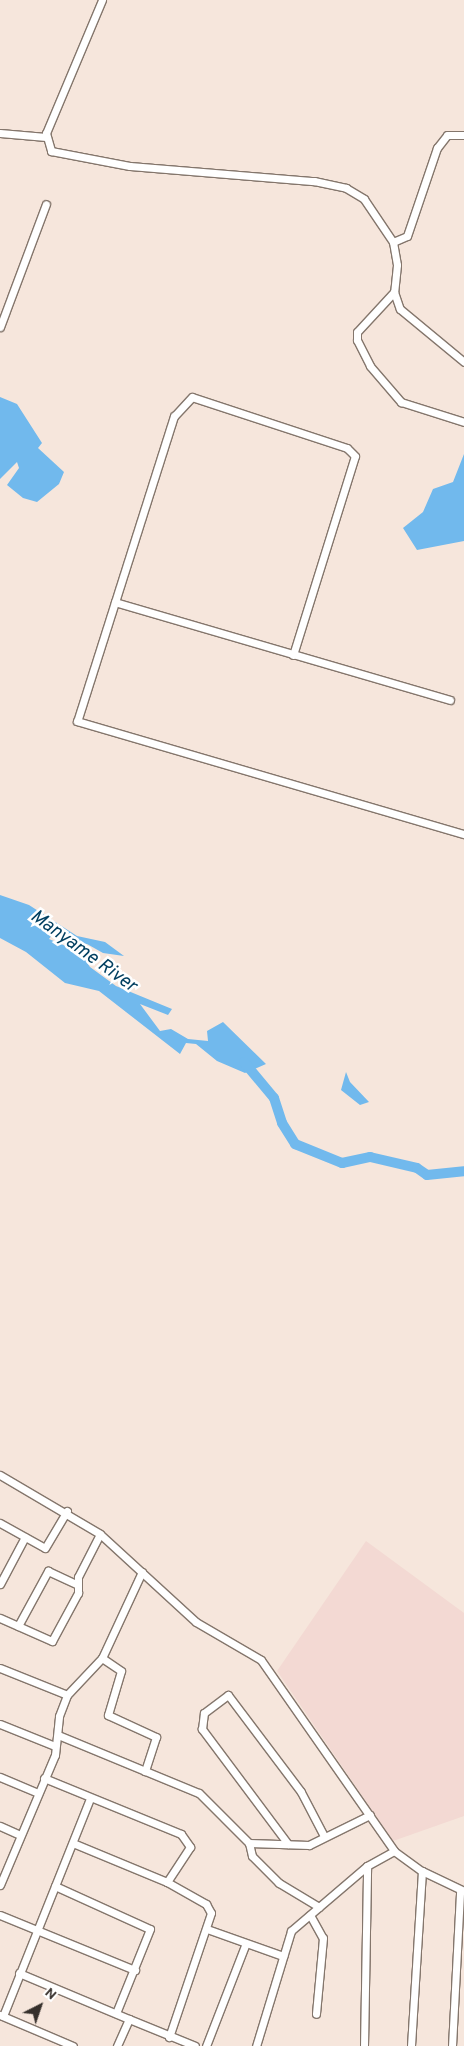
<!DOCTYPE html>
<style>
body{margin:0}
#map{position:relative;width:464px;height:2046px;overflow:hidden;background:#f6e6dc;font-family:Overpass,sans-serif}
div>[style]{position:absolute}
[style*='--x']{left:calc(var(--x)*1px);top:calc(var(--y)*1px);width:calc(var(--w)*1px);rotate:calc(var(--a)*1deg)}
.education>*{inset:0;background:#f3d9d3}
.water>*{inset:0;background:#71b9ed}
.river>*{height:10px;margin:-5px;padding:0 5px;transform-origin:5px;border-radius:5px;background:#71b9ed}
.roads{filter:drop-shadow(1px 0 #84766c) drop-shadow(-1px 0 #84766c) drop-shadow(0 1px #84766c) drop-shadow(0 -1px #84766c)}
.minor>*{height:7px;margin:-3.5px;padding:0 3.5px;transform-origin:3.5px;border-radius:3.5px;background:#fff}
span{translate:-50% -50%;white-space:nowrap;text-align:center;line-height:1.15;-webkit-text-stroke:5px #fff;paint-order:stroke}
.water-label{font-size:19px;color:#034061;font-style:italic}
.north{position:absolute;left:15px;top:1981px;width:50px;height:50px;-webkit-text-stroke:4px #fff;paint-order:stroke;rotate:41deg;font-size:14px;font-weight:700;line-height:20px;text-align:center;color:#36302c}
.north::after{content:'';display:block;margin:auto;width:18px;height:22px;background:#36302c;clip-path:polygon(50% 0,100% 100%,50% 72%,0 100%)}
</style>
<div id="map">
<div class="education">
<i style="clip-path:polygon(366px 1541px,464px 1613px,464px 1816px,393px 1841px,277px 1671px)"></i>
</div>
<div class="water">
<i style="clip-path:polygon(0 397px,17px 404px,42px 443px,38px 448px,64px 472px,59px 484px,37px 502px,23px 498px,7px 485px,19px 468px,17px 462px,0 479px)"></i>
<i style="clip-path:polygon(464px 454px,464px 541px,417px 550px,403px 528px,423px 512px,433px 489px,453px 482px)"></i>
<i style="clip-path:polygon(0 895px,29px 905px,77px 936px,105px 942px,124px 956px,103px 953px,87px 944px,73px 944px,52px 935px,49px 939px,80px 952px,90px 967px,116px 986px,172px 1009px,168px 1015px,140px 1004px,160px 1031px,171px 1029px,188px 1039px,208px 1041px,207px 1031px,223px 1022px,266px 1064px,245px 1073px,217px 1061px,196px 1044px,186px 1043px,180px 1054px,99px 991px,65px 983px,26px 952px,0 938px)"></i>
<i style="clip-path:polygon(346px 1072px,350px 1082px,369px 1102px,360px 1105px,341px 1090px)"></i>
</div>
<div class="river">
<i style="--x:244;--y:1062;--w:47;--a:50.2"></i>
<i style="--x:274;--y:1098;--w:26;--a:72"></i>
<i style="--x:282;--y:1123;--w:25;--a:58"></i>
<i style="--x:295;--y:1144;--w:51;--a:22"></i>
<i style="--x:342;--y:1163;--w:29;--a:-12"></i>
<i style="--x:370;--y:1157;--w:48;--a:13.2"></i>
<i style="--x:417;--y:1168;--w:12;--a:35"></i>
<i style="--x:427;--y:1175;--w:37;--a:-6"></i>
</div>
<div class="roads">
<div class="minor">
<i style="--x:102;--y:0;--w:144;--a:112.8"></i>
<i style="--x:46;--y:133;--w:19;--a:74"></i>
<i style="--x:51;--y:151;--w:80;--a:10.8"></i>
<i style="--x:130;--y:166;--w:185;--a:4.7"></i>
<i style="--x:314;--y:181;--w:33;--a:12"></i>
<i style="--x:346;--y:188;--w:21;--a:31"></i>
<i style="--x:364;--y:199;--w:52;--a:56"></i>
<i style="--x:393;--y:242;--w:23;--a:80"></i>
<i style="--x:397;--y:265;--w:27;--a:96"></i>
<i style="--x:394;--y:292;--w:18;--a:71"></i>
<i style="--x:400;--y:309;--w:83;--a:39.6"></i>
<i style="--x:0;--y:133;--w:46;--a:5"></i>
<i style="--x:393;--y:242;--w:15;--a:-23"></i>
<i style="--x:407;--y:236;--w:93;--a:-71.2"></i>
<i style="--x:437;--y:148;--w:16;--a:-52"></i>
<i style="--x:447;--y:135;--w:17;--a:0"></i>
<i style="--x:394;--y:292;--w:54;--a:132.8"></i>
<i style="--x:357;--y:332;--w:8;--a:90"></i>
<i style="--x:357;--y:340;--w:29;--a:63"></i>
<i style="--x:370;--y:366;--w:48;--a:49.3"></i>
<i style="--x:401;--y:402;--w:66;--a:17.6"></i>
<i style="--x:0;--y:327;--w:131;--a:-69.5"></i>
<i style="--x:115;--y:602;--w:349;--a:16.3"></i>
<i style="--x:293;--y:655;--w:208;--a:-72.7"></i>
<i style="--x:355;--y:456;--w:11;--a:-135"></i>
<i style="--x:347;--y:448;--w:163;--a:-161.8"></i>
<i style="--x:192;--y:397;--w:26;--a:133"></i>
<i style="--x:174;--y:416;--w:320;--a:107.6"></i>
<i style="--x:77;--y:721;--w:403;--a:16.3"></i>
<i style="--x:0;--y:1475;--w:116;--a:30.5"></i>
<i style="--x:100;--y:1534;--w:130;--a:42.5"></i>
<i style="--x:196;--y:1622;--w:75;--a:30.3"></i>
<i style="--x:261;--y:1660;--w:233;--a:55.1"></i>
<i style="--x:394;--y:1851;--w:31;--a:151"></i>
<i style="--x:367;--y:1866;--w:100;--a:139.5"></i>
<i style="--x:291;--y:1931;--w:120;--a:106.9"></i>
<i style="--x:0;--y:1523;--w:51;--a:29.1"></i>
<i style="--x:45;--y:1548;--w:43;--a:-59.3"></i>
<i style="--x:0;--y:1584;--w:53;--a:-62"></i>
<i style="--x:0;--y:1618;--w:57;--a:23.9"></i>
<i style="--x:52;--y:1641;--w:55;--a:-61.6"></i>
<i style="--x:78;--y:1593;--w:16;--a:-90"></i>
<i style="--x:78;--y:1577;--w:48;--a:-62.9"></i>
<i style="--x:18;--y:1626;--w:63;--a:-61.4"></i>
<i style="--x:48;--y:1571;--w:33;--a:25"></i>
<i style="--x:102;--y:1658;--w:23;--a:34"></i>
<i style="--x:121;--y:1671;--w:46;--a:106.5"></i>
<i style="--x:108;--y:1715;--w:53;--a:24.6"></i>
<i style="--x:156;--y:1737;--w:36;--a:108"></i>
<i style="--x:0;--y:1668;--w:72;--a:21.9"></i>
<i style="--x:0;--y:1724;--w:59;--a:21.8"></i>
<i style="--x:58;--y:1735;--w:152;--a:22.4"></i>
<i style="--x:199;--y:1793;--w:71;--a:45"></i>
<i style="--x:0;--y:1777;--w:41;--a:22.8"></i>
<i style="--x:44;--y:1778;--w:148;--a:22.2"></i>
<i style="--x:181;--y:1834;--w:16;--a:55"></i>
<i style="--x:190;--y:1847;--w:42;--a:123.3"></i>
<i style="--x:167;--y:1882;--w:102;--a:-157.5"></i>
<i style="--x:0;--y:1826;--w:22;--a:24"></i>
<i style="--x:288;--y:1844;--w:144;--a:-126.8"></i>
<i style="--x:202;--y:1729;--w:16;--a:-83"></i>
<i style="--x:204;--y:1713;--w:30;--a:-37"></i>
<i style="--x:228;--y:1695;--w:121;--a:53"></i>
<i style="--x:301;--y:1792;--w:50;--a:62.4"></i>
<i style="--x:394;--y:1851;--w:34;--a:36"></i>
<i style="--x:422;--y:1871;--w:175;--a:93.6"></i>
<i style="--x:422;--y:1871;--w:47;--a:25.5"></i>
<i style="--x:167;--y:1882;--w:45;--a:29.4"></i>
<i style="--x:206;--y:1904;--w:10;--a:61"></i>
<i style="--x:211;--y:1913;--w:131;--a:108.7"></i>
<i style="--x:0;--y:1885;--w:141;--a:-67.1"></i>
<i style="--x:55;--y:1755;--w:39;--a:-84"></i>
<i style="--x:59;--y:1716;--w:22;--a:-69"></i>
<i style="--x:67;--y:1695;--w:51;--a:-46.6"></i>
<i style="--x:102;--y:1658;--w:95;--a:-65.1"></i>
<i style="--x:55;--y:1886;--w:104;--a:24.4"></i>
<i style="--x:150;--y:1929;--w:91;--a:112"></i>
<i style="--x:319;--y:1907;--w:47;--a:-149"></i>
<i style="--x:279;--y:1883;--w:38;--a:-135"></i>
<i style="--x:252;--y:1856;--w:13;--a:-103"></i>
<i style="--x:249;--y:1843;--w:60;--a:1.9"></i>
<i style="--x:309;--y:1845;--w:68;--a:-26.2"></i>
<i style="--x:0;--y:1915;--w:146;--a:22.2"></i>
<i style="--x:310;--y:1915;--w:26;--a:61"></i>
<i style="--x:323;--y:1938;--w:76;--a:95.3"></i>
<i style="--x:207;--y:1929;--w:81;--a:19.6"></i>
<i style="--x:19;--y:1973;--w:119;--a:22.7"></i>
<i style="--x:129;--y:2019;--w:30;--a:114"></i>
<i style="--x:0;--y:2015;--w:79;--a:23"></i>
<i style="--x:3;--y:2016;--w:235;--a:-68.2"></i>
<i style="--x:129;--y:2019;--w:71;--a:22.2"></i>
<i style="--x:206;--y:2046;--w:110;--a:-68.8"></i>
<i style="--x:364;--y:2046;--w:180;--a:-89"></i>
<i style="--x:452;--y:2046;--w:155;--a:-87"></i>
</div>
</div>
<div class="water-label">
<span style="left:83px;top:952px;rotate:36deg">Manyame River</span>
</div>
<div class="north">N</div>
</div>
